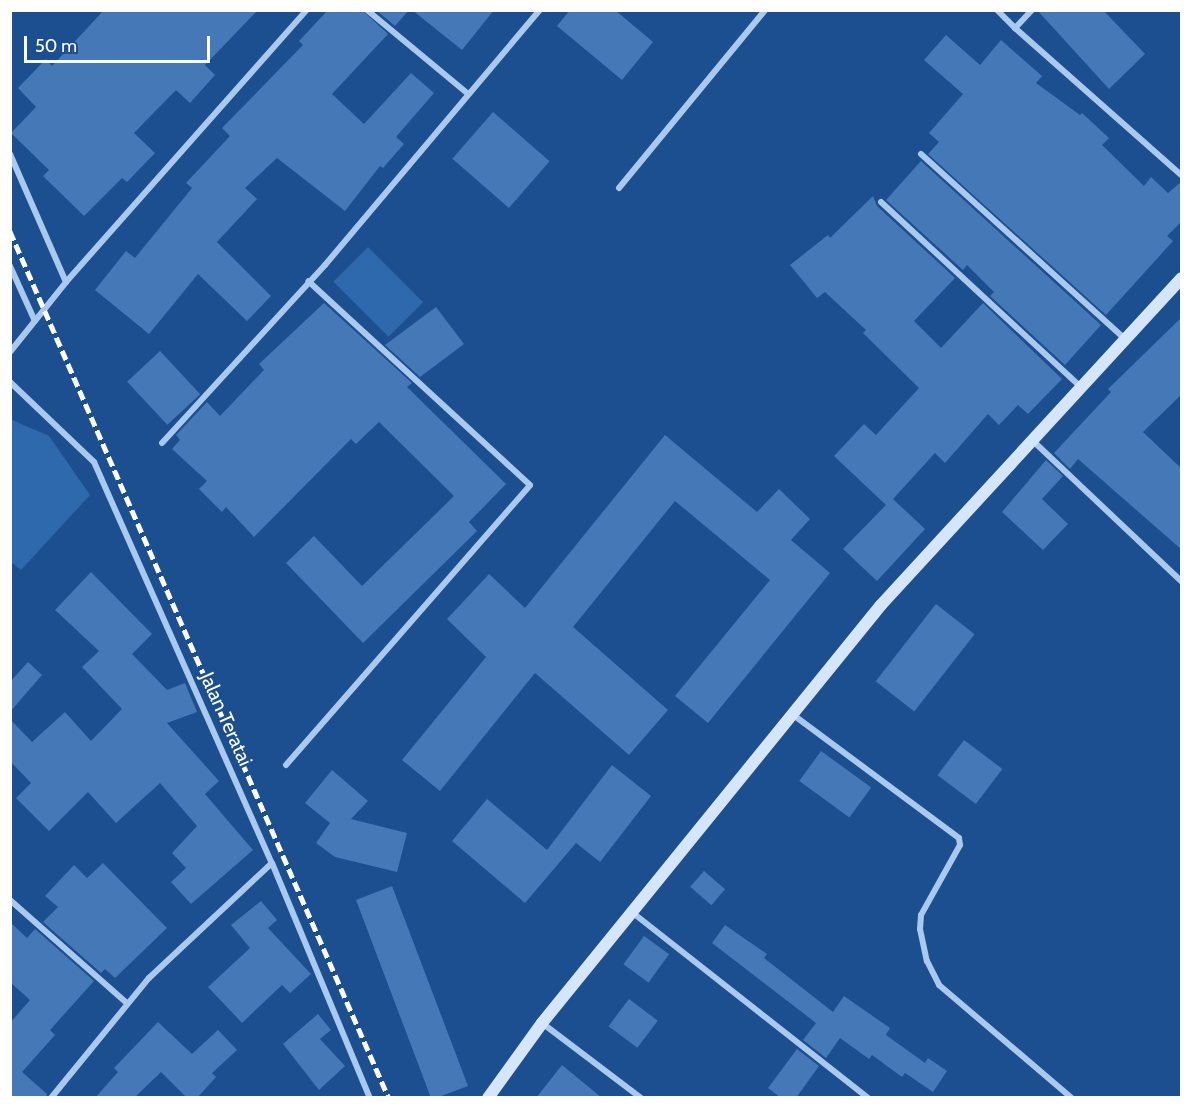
<!DOCTYPE html>
<style>
body{margin:0}
#map{position:relative;width:1192px;height:1108px;overflow:hidden;background:#1b4f8f;font-family:Cabin,sans-serif}
div>[style]{position:absolute}
[style*='--x']{left:calc(var(--x)*1px);top:calc(var(--y)*1px);width:calc(var(--w)*1px);rotate:calc(var(--a)*1deg)}
.green>*{inset:0;background:#2e69ad;transform-origin:0 0}
.building>*{inset:0;background:#4478b7;transform-origin:0 0}
.street>*{height:6px;margin:-3px;padding:0 3px;transform-origin:3px;border-radius:3px;background:#a9c9ee}
.secondary>*{height:12px;margin:-6px;padding:0 6px;transform-origin:6px;border-radius:6px;background:#d6e6fa}
.rail>*{height:4.5px;margin-top:-2.25px;transform-origin:0;background:repeating-linear-gradient(90deg,#fff 0 10px,transparent 0 14.5px)}
span{translate:-50% -50%;white-space:nowrap;text-align:center;line-height:1.15;-webkit-text-stroke:5px #1b4f8f;paint-order:stroke}
.street-label{font-size:20px;color:#fff}
.frame{position:absolute;inset:0;border:12px solid #fff;pointer-events:none}
.scale{position:absolute;left:24px;top:36px;width:186px;height:27px;box-sizing:border-box;border:3px solid #fff;border-top:0;padding-left:8px;font-size:18px;line-height:21px;white-space:nowrap;color:#fff;-webkit-text-stroke:4px #1b4f8f;paint-order:stroke}
</style>
<div id="map">
<div class="green">
<i style="left:368px;top:247px;width:78px;height:49px;rotate:45deg"></i>
<i style="clip-path:polygon(10px 419px,49px 436px,90px 495px,21px 570px,11px 562px)"></i>
</div>
<div class="building">
<i style="clip-path:polygon(104px 10px,258px 10px,205px 65px,215px 75px,190px 103px,176px 90px,134px 133px,155px 153px,127px 182px,122px 178px,84px 216px,43px 176px,49px 170px,11px 133px,36px 107px,18px 88px,46px 59px,52px 66px)"></i>
<i style="clip-path:polygon(328px 10px,362px 10px,388px 34px,332px 94px,364px 124px,411px 73px,434px 93px,396px 137px,404px 144px,383px 168px,380px 166px,345px 211px,277px 158px,245px 188px,257px 199px,217px 242px,271px 296px,247px 321px,198px 274px,149px 334px,95px 290px,126px 251px,135px 258px,192px 188px,186px 183px,230px 136px,222px 128px,303px 45px,299px 41px)"></i>
<i style="clip-path:polygon(376px 10px,409px 10px,395px 26px)"></i>
<i style="clip-path:polygon(412px 10px,494px 10px,462px 50px)"></i>
<i style="clip-path:polygon(570px 10px,615px 10px,653px 42px,622px 80px,557px 26px)"></i>
<i style="clip-path:polygon(1037px 10px,1103px 10px,1145px 54px,1109px 89px)"></i>
<i style="clip-path:polygon(946px 35px,980px 65px,1001px 40px,1042px 76px,1036px 83px,1080px 115px,1082px 113px,1109px 138px,1102px 145px,1144px 186px,1151px 177px,1168px 193px,1182px 181px,1182px 221px,1167px 236px,1173px 241px,1106px 315px,928px 154px,939px 142px,929px 133px,963px 94px,924px 60px)"></i>
<i style="left:493px;top:112px;width:75px;height:62px;rotate:41deg"></i>
<i style="clip-path:polygon(921px 161px,1101px 325px,1065px 365px,990px 296px,994px 292px,967px 265px,963px 270px,886px 200px)"></i>
<i style="clip-path:polygon(873px 196px,877px 206px,955px 278px,914px 321px,941px 348px,983px 303px,1062px 379px,1028px 414px,1018px 405px,999px 425px,988px 414px,945px 463px,935px 453px,893px 499px,925px 529px,877px 581px,843px 549px,886px 505px,834px 456px,864px 424px,876px 435px,919px 388px,863px 333px,866px 330px,825px 292px,817px 298px,790px 265px,828px 235px,830px 238px)"></i>
<i style="clip-path:polygon(324px 303px,412px 383px,407px 387px,506px 484px,469px 522px,477px 531px,363px 643px,286px 563px,314px 536px,362px 586px,454px 496px,379px 422px,356px 444px,351px 439px,254px 537px,226px 507px,222px 512px,199px 489px,207px 481px,172px 449px,180px 440px,176px 435px,207px 402px,220px 416px,264px 370px,259px 364px)"></i>
<i style="clip-path:polygon(436px 307px,464px 344px,420px 377px,385px 345px)"></i>
<i style="clip-path:polygon(1182px 317px,1182px 394px,1143px 432px,1182px 469px,1182px 550px,1078px 459px,1070px 469px,1054px 453px,1111px 392px,1108px 389px)"></i>
<i style="left:160px;top:351px;width:59px;height:45px;rotate:47deg"></i>
<i style="clip-path:polygon(665px 435px,757px 512px,779px 489px,810px 519px,791px 540px,830px 573px,708px 723px,675px 696px,770px 580px,675px 501px,573px 627px,668px 710px,629px 755px,535px 673px,440px 791px,402px 760px,486px 657px,447px 619px,489px 574px,525px 608px)"></i>
<i style="clip-path:polygon(1046px 460px,1063px 476px,1042px 499px,1068px 524px,1043px 550px,1002px 512px)"></i>
<i style="clip-path:polygon(91px 572px,152px 634px,132px 654px,167px 690px,185px 683px,197px 712px,167px 723px,219px 781px,205px 794px,253px 850px,191px 904px,171px 882px,186px 868px,172px 853px,197px 826px,160px 783px,116px 823px,88px 792px,49px 831px,16px 798px,31px 783px,10px 761px,10px 719px,32px 742px,65px 712px,91px 741px,122px 709px,82px 667px,99px 651px,55px 610px)"></i>
<i style="left:936px;top:604px;width:49px;height:98px;rotate:38deg"></i>
<i style="clip-path:polygon(28px 662px,42px 675px,10px 712px,10px 682px)"></i>
<i style="left:964px;top:740px;width:48px;height:44px;rotate:37deg"></i>
<i style="left:821px;top:751px;width:62px;height:37px;rotate:36deg"></i>
<i style="clip-path:polygon(612px 765px,651px 796px,600px 862px,576px 843px,525px 903px,452px 841px,487px 799px,547px 850px)"></i>
<i style="clip-path:polygon(332px 770px,368px 801px,351px 819px,407px 833px,397px 872px,335px 857px,316px 843px,330px 823px,305px 803px)"></i>
<i style="clip-path:polygon(103px 863px,167px 928px,115px 978px,105px 969px,101px 973px,43px 922px,58px 907px,45px 896px,74px 865px,87px 878px)"></i>
<i style="left:704px;top:871px;width:28px;height:21px;rotate:41deg"></i>
<i style="clip-path:polygon(392px 886px,468px 1086px,436px 1098px,431px 1098px,356px 900px)"></i>
<i style="clip-path:polygon(261px 901px,277px 920px,268px 928px,311px 974px,290px 993px,282px 985px,242px 1023px,208px 987px,250px 948px,231px 925px)"></i>
<i style="clip-path:polygon(10px 922px,27px 938px,35px 929px,94px 981px,50px 1030px,55px 1035px,22px 1072px,47px 1094px,46px 1098px,10px 1098px,10px 1023px,30px 1000px,10px 982px)"></i>
<i style="clip-path:polygon(725px 925px,767px 954px,764px 958px,833px 1012px,844px 996px,890px 1028px,886px 1035px,925px 1063px,928px 1058px,947px 1071px,933px 1092px,905px 1073px,902px 1077px,872px 1055px,869px 1059px,840px 1038px,826px 1058px,803px 1040px,816px 1023px,712px 943px)"></i>
<i style="left:644px;top:936px;width:31px;height:35px;rotate:36deg"></i>
<i style="left:629px;top:999px;width:36px;height:34px;rotate:37deg"></i>
<i style="clip-path:polygon(318px 1014px,331px 1030px,320px 1039px,345px 1066px,319px 1090px,283px 1044px)"></i>
<i style="clip-path:polygon(158px 1022px,192px 1054px,218px 1030px,237px 1050px,212px 1073px,216px 1077px,197px 1098px,187px 1098px,161px 1072px,134px 1098px,95px 1098px,118px 1072px,114px 1068px)"></i>
<i style="clip-path:polygon(797px 1049px,819px 1066px,796px 1098px,781px 1098px,768px 1088px)"></i>
<i style="clip-path:polygon(562px 1065px,602px 1098px,536px 1098px)"></i>
</div>
<div class="street">
<i style="--x:367;--y:10;--w:130;--a:39.7"></i>
<i style="--x:997;--y:10;--w:25;--a:45"></i>
<i style="--x:1032;--y:10;--w:25;--a:133"></i>
<i style="--x:1015;--y:28;--w:223;--a:41.5"></i>
<i style="--x:10;--y:154;--w:140;--a:66.4"></i>
<i style="--x:921;--y:154;--w:278;--a:42.2"></i>
<i style="--x:619;--y:188;--w:230;--a:-50.6"></i>
<i style="--x:881;--y:202;--w:272;--a:42.8"></i>
<i style="--x:10;--y:266;--w:60;--a:65.6"></i>
<i style="--x:10;--y:352;--w:90;--a:-51.3"></i>
<i style="--x:66;--y:282;--w:363;--a:-48.5"></i>
<i style="--x:10;--y:382;--w:116;--a:43.6"></i>
<i style="--x:94;--y:462;--w:439;--a:66.1"></i>
<i style="--x:272;--y:863;--w:255;--a:67.4"></i>
<i style="--x:1032;--y:440;--w:207;--a:43.4"></i>
<i style="--x:162;--y:443;--w:241;--a:-47.5"></i>
<i style="--x:325;--y:265;--w:334;--a:-49.9"></i>
<i style="--x:792;--y:714;--w:208;--a:36.6"></i>
<i style="--x:959;--y:838;--w:7;--a:82"></i>
<i style="--x:960;--y:845;--w:80;--a:119.1"></i>
<i style="--x:921;--y:915;--w:14;--a:94"></i>
<i style="--x:920;--y:929;--w:33;--a:78"></i>
<i style="--x:927;--y:961;--w:27;--a:63"></i>
<i style="--x:939;--y:985;--w:175;--a:40.4"></i>
<i style="--x:286;--y:765;--w:371;--a:-48.9"></i>
<i style="--x:530;--y:485;--w:301;--a:-137.4"></i>
<i style="--x:10;--y:900;--w:156;--a:41.4"></i>
<i style="--x:633;--y:913;--w:299;--a:38.2"></i>
<i style="--x:542;--y:1023;--w:124;--a:37.1"></i>
<i style="--x:51;--y:1098;--w:155;--a:-50.8"></i>
<i style="--x:149;--y:978;--w:168;--a:-43.1"></i>
</div>
<div class="secondary">
<i style="--x:488;--y:1098;--w:92;--a:-54.2"></i>
<i style="--x:542;--y:1023;--w:538;--a:-50.96"></i>
<i style="--x:881;--y:605;--w:444;--a:-47.4"></i>
</div>
<div class="rail">
<i style="--x:10;--y:231;--w:946;--a:66.39"></i>
</div>
<div class="street-label">
<span style="left:226px;top:719px;rotate:66deg">Jalan Teratai</span>
</div>
<div class="frame"></div>
<div class="scale">50 m</div>
</div>
